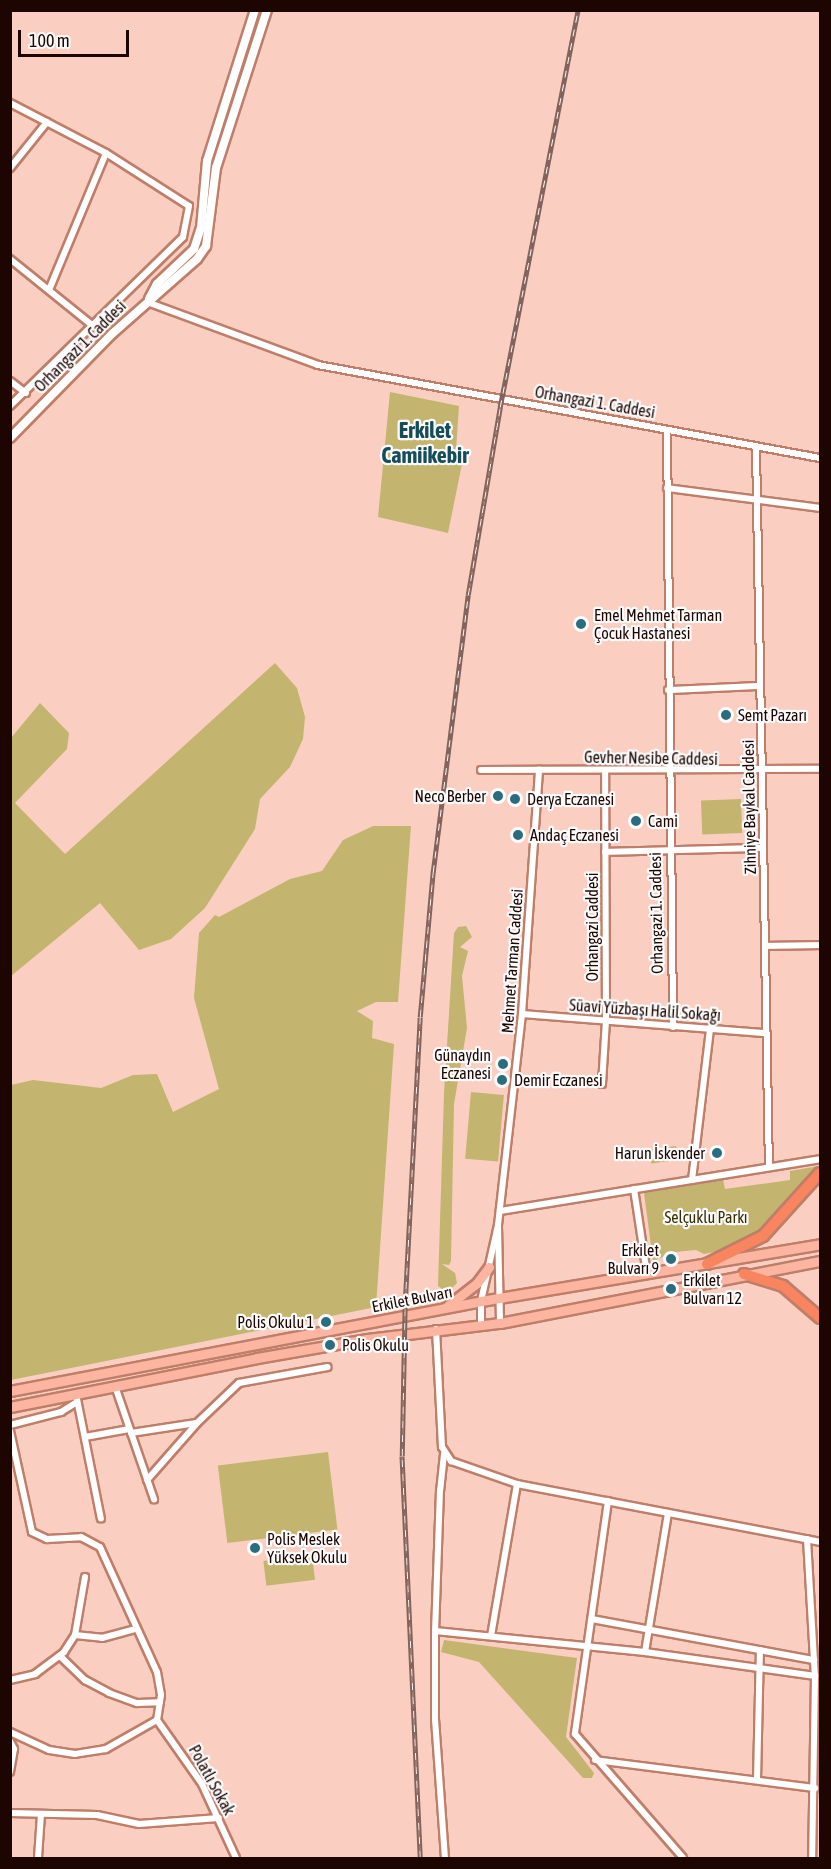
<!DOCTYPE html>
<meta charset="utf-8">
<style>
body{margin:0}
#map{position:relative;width:831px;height:1869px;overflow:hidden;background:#facfc1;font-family:"Asap Condensed",sans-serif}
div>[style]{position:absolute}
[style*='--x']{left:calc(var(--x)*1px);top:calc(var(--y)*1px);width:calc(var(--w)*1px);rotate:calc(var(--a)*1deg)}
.green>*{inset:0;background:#c3b570;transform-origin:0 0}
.roads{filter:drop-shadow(2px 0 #bf7e69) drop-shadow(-2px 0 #bf7e69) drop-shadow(0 2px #bf7e69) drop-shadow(0 -2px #bf7e69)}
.street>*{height:6px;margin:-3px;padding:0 3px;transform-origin:3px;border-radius:3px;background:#fff}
.secondary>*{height:8px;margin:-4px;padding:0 4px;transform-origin:4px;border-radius:4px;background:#fff}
.primary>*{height:9px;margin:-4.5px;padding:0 4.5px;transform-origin:4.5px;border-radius:4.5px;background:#fbb5a0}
.highway>*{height:10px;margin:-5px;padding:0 5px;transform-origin:5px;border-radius:5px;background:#f88460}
.rail>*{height:4.5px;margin-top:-2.25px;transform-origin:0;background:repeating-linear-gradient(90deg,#fbfbfb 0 7px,#83635b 0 14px);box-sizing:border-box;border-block:2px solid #83635b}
.dots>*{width:16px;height:16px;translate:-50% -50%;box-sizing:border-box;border:3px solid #fbfbfb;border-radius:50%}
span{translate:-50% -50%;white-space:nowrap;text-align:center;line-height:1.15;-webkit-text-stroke:4.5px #fbfbfb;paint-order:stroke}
.street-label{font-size:16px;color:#1d0602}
.poi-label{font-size:16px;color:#1d0602}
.left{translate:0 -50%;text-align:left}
.right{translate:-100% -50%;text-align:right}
.park-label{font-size:16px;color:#362e00}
.district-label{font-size:22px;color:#164d5b;font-weight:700}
.frame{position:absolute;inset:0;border:12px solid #1d0602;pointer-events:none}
.scale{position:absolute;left:18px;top:30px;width:111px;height:27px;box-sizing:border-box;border:3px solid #1d0602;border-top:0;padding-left:8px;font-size:18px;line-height:21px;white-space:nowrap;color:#1d0602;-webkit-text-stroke:4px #fbfbfb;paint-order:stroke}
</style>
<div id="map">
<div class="green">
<i style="clip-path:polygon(390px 392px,459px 406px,456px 451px,464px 454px,448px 533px,378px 517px)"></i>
<i style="clip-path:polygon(275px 663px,297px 688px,305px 717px,303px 739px,290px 767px,260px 799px,255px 829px,205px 908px,171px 939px,139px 950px,100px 903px,11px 976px,11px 738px,40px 703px,69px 733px,67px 749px,15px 803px,65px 854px)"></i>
<i style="left:741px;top:799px;width:34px;height:40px;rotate:88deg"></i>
<i style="clip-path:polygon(373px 826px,411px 826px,398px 1002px,376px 1002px,357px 1011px,373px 1021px,372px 1038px,394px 1044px,376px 1307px,11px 1380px,11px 1085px,33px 1080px,101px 1088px,133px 1075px,157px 1074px,173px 1112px,219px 1089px,194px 998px,199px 933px,215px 915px,219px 917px,290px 879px,322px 871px,343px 840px)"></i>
<i style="clip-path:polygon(466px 926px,472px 937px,460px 947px,468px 951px,462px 976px,467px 1028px,454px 1104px,451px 1261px,449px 1265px,442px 1264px,455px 1273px,457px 1283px,447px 1293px,438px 1286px,444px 1093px,454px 933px,458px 927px)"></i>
<i style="left:471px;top:1092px;width:33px;height:67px;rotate:5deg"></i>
<i style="left:676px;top:1146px;width:14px;height:27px;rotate:82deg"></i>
<i style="clip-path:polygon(819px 1166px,767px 1228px,720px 1251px,704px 1254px,696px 1250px,675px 1252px,653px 1261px,644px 1193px,723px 1179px,725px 1189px,790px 1180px,790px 1171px)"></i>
<i style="left:328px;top:1452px;width:78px;height:111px;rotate:83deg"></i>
<i style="left:312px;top:1555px;width:25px;height:49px;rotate:83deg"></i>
<i style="clip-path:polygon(444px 1640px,577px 1658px,566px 1737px,594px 1773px,592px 1778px,583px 1778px,479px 1662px,441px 1652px)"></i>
</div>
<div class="roads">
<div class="street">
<i style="--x:10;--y:103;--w:108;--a:27.5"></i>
<i style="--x:106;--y:153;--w:98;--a:32.6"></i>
<i style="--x:189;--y:206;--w:32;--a:101"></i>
<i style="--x:183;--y:237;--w:242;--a:135.7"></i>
<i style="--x:10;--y:168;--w:59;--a:-51.2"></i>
<i style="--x:10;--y:259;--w:107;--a:38.9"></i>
<i style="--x:49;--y:290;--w:148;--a:-67.4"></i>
<i style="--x:147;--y:302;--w:182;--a:20.2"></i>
<i style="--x:318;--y:365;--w:511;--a:10.5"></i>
<i style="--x:10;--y:381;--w:20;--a:37"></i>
<i style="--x:667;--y:430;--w:597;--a:89.42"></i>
<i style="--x:756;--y:447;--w:720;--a:88.97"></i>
<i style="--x:667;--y:488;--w:154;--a:7.4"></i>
<i style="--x:668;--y:690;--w:92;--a:-2.5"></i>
<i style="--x:481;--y:770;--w:339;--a:-0.2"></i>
<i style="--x:605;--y:852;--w:158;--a:-1.5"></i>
<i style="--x:765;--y:946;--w:55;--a:-1"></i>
<i style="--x:522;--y:1014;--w:245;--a:4.5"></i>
<i style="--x:602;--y:1084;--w:63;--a:-86.4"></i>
<i style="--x:606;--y:1021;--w:251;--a:-90.2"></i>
<i style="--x:692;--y:1180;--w:153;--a:-83.2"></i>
<i style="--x:634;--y:1189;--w:86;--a:81.3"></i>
<i style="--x:500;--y:1211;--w:324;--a:-9.2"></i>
<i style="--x:498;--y:1226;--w:97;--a:88.8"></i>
<i style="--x:481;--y:1325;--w:24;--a:-90"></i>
<i style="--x:481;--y:1301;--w:78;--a:-77.4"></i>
<i style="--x:498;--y:1225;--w:212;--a:-83.5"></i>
<i style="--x:522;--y:1014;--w:245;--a:-86"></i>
<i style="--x:436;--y:1329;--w:118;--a:87.1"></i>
<i style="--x:442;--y:1447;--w:17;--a:57"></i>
<i style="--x:451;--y:1461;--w:70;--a:19.2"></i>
<i style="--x:517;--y:1484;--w:309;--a:10.8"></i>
<i style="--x:115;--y:1386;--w:120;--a:71"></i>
<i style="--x:76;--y:1394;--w:127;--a:78.7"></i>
<i style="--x:10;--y:1425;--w:53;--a:-14.3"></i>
<i style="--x:61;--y:1412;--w:19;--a:-32"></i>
<i style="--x:10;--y:1431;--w:103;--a:77.7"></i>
<i style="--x:32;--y:1532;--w:17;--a:25"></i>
<i style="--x:47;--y:1539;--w:34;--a:-3"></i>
<i style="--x:81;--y:1537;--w:21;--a:28"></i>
<i style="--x:100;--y:1547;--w:137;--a:65.5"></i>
<i style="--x:157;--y:1672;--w:23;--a:80"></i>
<i style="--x:161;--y:1695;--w:25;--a:99"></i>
<i style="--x:157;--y:1720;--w:59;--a:150.4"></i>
<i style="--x:106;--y:1749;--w:31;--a:171"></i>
<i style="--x:75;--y:1754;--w:26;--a:-171"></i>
<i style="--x:49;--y:1750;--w:43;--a:-155.2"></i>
<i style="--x:131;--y:1433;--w:66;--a:-8.7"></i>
<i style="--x:85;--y:1437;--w:45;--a:-10.3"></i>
<i style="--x:444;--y:1454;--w:36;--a:96"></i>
<i style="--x:440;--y:1490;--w:141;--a:92"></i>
<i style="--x:435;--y:1631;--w:211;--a:5.7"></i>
<i style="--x:645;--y:1652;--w:172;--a:8"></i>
<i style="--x:147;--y:1480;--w:76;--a:-48.7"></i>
<i style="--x:197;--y:1423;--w:58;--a:-43.6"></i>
<i style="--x:239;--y:1383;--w:90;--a:-10.2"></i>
<i style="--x:608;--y:1501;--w:235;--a:98.1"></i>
<i style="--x:575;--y:1734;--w:164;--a:48.9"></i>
<i style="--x:807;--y:1539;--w:137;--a:86.7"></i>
<i style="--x:815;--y:1676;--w:182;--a:90.9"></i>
<i style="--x:592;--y:1619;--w:226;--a:10.5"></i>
<i style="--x:435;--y:1631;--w:88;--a:90"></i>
<i style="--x:435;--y:1719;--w:139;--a:85.9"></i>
<i style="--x:75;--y:1635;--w:27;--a:6"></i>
<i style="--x:102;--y:1638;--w:35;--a:-15"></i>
<i style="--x:491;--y:1636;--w:154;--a:-80.3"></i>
<i style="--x:645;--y:1652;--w:141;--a:-80.6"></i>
<i style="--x:60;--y:1656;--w:35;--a:44"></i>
<i style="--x:85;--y:1680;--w:27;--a:28"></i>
<i style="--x:109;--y:1693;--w:30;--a:20"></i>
<i style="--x:137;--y:1703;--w:23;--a:-2"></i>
<i style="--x:10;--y:1680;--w:26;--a:-13"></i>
<i style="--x:35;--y:1674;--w:36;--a:-37"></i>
<i style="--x:64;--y:1652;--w:20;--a:-57"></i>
<i style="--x:75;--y:1635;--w:59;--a:-80.2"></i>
<i style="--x:157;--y:1720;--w:78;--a:54.9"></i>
<i style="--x:202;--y:1784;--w:81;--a:65.3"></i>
<i style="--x:10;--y:1741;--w:9;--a:63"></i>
<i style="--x:14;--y:1749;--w:23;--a:100"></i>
<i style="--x:595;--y:1760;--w:222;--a:7.3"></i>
<i style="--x:757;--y:1780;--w:130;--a:-88.7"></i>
<i style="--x:10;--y:1813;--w:87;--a:1.3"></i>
<i style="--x:97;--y:1815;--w:43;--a:12.1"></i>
<i style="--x:139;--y:1824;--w:80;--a:-4.3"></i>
<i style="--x:38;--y:1858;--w:44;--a:-86.1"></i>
</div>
<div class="secondary">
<i style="--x:149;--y:299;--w:17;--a:-62"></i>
<i style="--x:157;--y:284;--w:51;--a:-43.4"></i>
<i style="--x:194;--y:249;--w:22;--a:-72"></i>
<i style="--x:201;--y:228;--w:67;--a:-84.9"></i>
<i style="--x:207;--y:161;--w:158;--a:-72.4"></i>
<i style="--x:10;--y:438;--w:147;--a:-45.6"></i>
<i style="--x:113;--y:333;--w:112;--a:-41.4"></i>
<i style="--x:197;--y:259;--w:16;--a:-55"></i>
<i style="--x:206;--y:246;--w:79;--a:-82.7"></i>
<i style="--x:216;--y:168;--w:166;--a:-72.1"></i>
</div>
<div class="primary">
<i style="--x:445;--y:1308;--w:41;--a:-38"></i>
<i style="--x:477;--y:1283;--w:20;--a:-53"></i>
<i style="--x:10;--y:1391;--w:480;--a:-10.8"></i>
<i style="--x:481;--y:1301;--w:344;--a:-9.5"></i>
<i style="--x:10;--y:1407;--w:252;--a:-11.2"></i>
<i style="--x:257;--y:1358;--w:112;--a:-9.8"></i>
<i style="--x:367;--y:1339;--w:134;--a:-6.9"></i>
<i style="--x:500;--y:1323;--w:326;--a:-11"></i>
</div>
<div class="highway">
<i style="--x:707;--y:1264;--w:63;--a:-26.6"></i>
<i style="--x:763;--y:1236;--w:85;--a:-47.9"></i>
<i style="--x:744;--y:1274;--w:41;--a:17.1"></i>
<i style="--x:783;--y:1286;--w:49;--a:40.9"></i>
</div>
</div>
<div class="rail">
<i style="--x:420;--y:1858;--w:402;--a:-92.6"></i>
<i style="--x:402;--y:1456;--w:153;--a:-88.9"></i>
<i style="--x:405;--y:1303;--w:286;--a:-87"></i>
<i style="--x:420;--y:1017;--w:146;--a:-84.9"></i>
<i style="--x:433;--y:872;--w:279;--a:-82.8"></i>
<i style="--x:468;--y:595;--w:191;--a:-80.3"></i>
<i style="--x:500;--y:407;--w:405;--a:-78.9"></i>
</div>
<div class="dots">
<i style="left:581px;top:624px;background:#2a6d7f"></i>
<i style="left:726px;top:715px;background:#2a6d7f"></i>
<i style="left:498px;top:796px;background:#2a6d7f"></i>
<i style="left:515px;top:799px;background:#2a6d7f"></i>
<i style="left:636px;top:821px;background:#2a6d7f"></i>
<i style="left:518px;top:835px;background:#2a6d7f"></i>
<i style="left:503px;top:1064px;background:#2a6d7f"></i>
<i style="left:502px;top:1080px;background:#2a6d7f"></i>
<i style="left:717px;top:1153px;background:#2a6d7f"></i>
<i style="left:671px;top:1259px;background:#2a6d7f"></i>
<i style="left:671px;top:1289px;background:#2a6d7f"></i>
<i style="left:326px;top:1322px;background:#2a6d7f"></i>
<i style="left:330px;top:1345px;background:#2a6d7f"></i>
<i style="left:255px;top:1548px;background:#2a6d7f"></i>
</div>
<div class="street-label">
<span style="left:80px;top:346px;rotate:-45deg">Orhangazi 1. Caddesi</span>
<span style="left:595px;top:402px;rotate:10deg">Orhangazi 1. Caddesi</span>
<span style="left:651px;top:758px;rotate:1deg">Gevher Nesibe Caddesi</span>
<span style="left:749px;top:807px;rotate:-91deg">Zihniye Baykal Caddesi</span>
<span style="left:656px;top:913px;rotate:-91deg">Orhangazi 1. Caddesi</span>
<span style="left:592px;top:927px;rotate:-90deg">Orhangazi Caddesi</span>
<span style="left:512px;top:961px;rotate:-86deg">Mehmet Tarman Caddesi</span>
<span style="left:645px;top:1010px;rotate:4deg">Süavi Yüzbaşı Halil Sokağı</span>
<span style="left:412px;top:1299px;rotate:-11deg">Erkilet Bulvarı</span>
<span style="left:212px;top:1780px;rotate:61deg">Polatlı Sokak</span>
</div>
<div class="poi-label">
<span class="left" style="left:594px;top:624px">Emel Mehmet Tarman<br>Çocuk Hastanesi</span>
<span class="left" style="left:738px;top:715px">Semt Pazarı</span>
<span class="right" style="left:486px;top:796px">Neco Berber</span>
<span class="left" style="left:527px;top:799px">Derya Eczanesi</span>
<span class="left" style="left:648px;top:821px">Cami</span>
<span class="left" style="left:530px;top:835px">Andaç Eczanesi</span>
<span class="right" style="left:491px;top:1064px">Günaydın<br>Eczanesi</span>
<span class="left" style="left:514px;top:1080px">Demir Eczanesi</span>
<span class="right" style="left:705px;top:1153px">Harun İskender</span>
<span class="right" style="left:659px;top:1259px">Erkilet<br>Bulvarı 9</span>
<span class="left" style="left:683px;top:1289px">Erkilet<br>Bulvarı 12</span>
<span class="right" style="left:314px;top:1322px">Polis Okulu 1</span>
<span class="left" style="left:342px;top:1345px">Polis Okulu</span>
<span class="left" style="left:267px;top:1548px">Polis Meslek<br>Yüksek Okulu</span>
</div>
<div class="park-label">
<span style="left:706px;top:1217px">Selçuklu Parkı</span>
</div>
<div class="district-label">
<span style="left:425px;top:443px">Erkilet<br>Camiikebir</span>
</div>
<div class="frame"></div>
<div class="scale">100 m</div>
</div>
